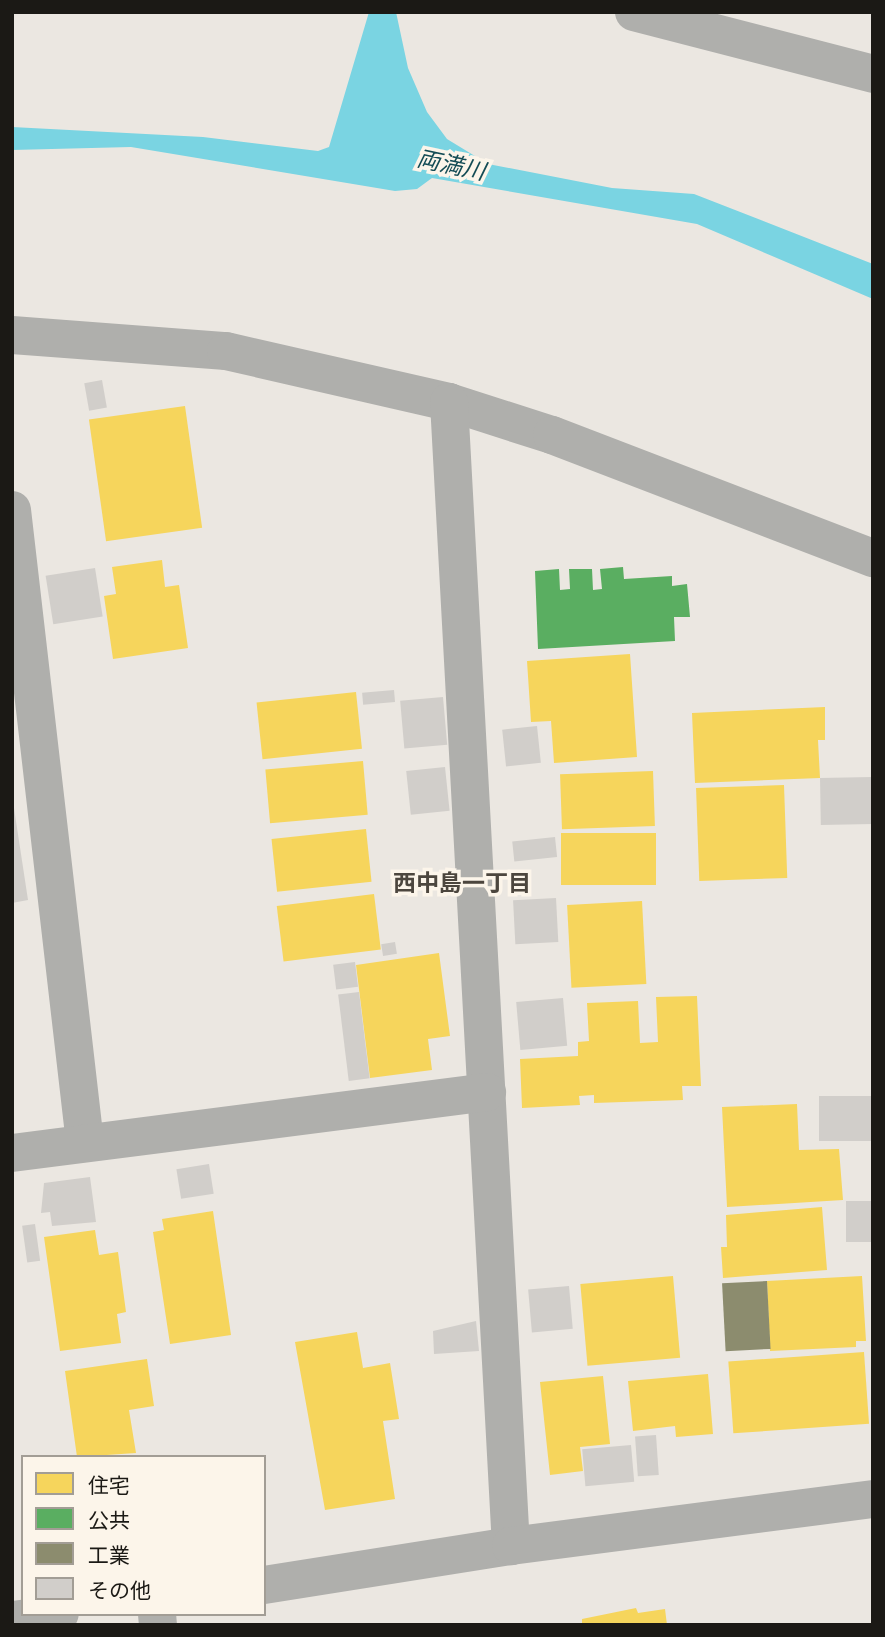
<!DOCTYPE html>
<meta charset="utf-8">
<style>
body{margin:0}
#map{position:relative;width:885px;height:1637px;overflow:hidden;background:#ebe7e1;font-family:"Sofia Sans Condensed","Noto Sans JP",sans-serif}
div>[style]{position:absolute}
[style*='--x']{left:calc(var(--x)*1px);top:calc(var(--y)*1px);width:calc(var(--w)*1px);rotate:calc(var(--a)*1deg)}
.water>*{inset:0;background:#7ad4e2}
.homes>*{inset:0;background:#f6d55c;transform-origin:0 0}
.public>*{inset:0;background:#5aae61}
.industry>*{inset:0;background:#8c8c6e;transform-origin:0 0}
.building>*{inset:0;background:#d1ceca;transform-origin:0 0}
.minor>*{height:38px;margin:-19px;padding:0 19px;transform-origin:19px;border-radius:19px;background:#afafac}
span{translate:-50% -50%;white-space:nowrap;text-align:center;line-height:1.15;-webkit-text-stroke:7px #fcf5ea;paint-order:stroke}
.water-label{font-size:23px;color:#144c55;font-style:italic}
.neighbourhood-label{font-size:23px;color:#4c463e;font-weight:700}
.frame{position:absolute;inset:0;border:14px solid #1b1915;pointer-events:none}
.legend{position:absolute;left:21px;top:1455px;width:245px;height:161px;box-sizing:border-box;background:#fcf5ea;border:2px solid #a29d95;margin:0;padding:9px 12px;list-style:none;font-size:21px;color:#1b1915}
.legend li{display:flex;align-items:center;gap:14px;height:35px}
.legend b{width:35px;border:2px solid #a29d95}
</style>
<div id="map">
<div class="water">
<i style="clip-path:polygon(369px 12px,396px 12px,408px 68px,427px 112px,447px 139px,488px 164px,612px 188px,694px 194px,873px 264px,873px 299px,697px 224px,432px 178px,417px 189px,395px 191px,131px 147px,12px 150px,12px 127px,203px 137px,318px 151px,329px 147px)"></i>
</div>
<div class="homes">
<i style="left:185px;top:406px;width:123px;height:97px;rotate:82deg"></i>
<i style="clip-path:polygon(162px 560px,165px 587px,179px 585px,188px 648px,113px 659px,104px 596px,116px 594px,112px 567px)"></i>
<i style="clip-path:polygon(630px 654px,637px 757px,554px 763px,551px 721px,531px 722px,527px 661px)"></i>
<i style="left:356px;top:692px;width:57px;height:100px;rotate:84deg"></i>
<i style="clip-path:polygon(825px 707px,825px 740px,818px 740px,820px 778px,695px 783px,692px 713px)"></i>
<i style="left:363px;top:761px;width:54px;height:98px;rotate:85deg"></i>
<i style="left:653px;top:771px;width:55px;height:93px;rotate:88deg"></i>
<i style="left:784px;top:785px;width:93px;height:88px;rotate:88deg"></i>
<i style="left:366px;top:829px;width:53px;height:95px;rotate:84deg"></i>
<i style="left:656px;top:833px;width:52px;height:95px;rotate:90deg"></i>
<i style="left:374px;top:894px;width:56px;height:98px;rotate:83deg"></i>
<i style="left:642px;top:901px;width:83px;height:75px;rotate:87deg"></i>
<i style="clip-path:polygon(439px 953px,450px 1036px,428px 1039px,432px 1070px,370px 1078px,356px 965px)"></i>
<i style="clip-path:polygon(697px 996px,701px 1086px,682px 1086px,683px 1100px,594px 1103px,594px 1095px,579px 1096px,580px 1105px,522px 1108px,520px 1059px,578px 1056px,578px 1042px,589px 1041px,587px 1003px,638px 1001px,640px 1043px,658px 1042px,656px 997px)"></i>
<i style="clip-path:polygon(797px 1104px,799px 1150px,839px 1149px,843px 1200px,727px 1207px,722px 1107px)"></i>
<i style="clip-path:polygon(822px 1207px,827px 1270px,723px 1278px,721px 1247px,727px 1247px,726px 1215px)"></i>
<i style="clip-path:polygon(213px 1211px,231px 1335px,170px 1344px,153px 1232px,164px 1230px,162px 1219px)"></i>
<i style="clip-path:polygon(95px 1230px,99px 1255px,118px 1252px,126px 1312px,117px 1314px,121px 1343px,60px 1351px,44px 1237px)"></i>
<i style="left:673px;top:1276px;width:82px;height:93px;rotate:85deg"></i>
<i style="clip-path:polygon(862px 1276px,866px 1341px,856px 1341px,856px 1347px,770px 1351px,767px 1281px)"></i>
<i style="clip-path:polygon(357px 1332px,363px 1368px,390px 1363px,399px 1419px,383px 1421px,395px 1499px,325px 1510px,295px 1342px)"></i>
<i style="left:864px;top:1352px;width:72px;height:136px;rotate:86deg"></i>
<i style="clip-path:polygon(147px 1359px,154px 1406px,129px 1410px,136px 1453px,77px 1457px,65px 1371px)"></i>
<i style="clip-path:polygon(708px 1374px,713px 1434px,676px 1437px,675px 1426px,633px 1431px,628px 1381px)"></i>
<i style="clip-path:polygon(603px 1376px,610px 1444px,580px 1447px,583px 1471px,550px 1475px,540px 1382px)"></i>
<i style="clip-path:polygon(636px 1608px,638px 1613px,665px 1609px,667px 1625px,582px 1625px,582px 1619px)"></i>
</div>
<div class="public">
<i style="clip-path:polygon(623px 567px,624px 579px,672px 576px,672px 586px,687px 584px,690px 617px,674px 617px,675px 641px,538px 649px,535px 571px,559px 569px,560px 590px,570px 589px,569px 569px,592px 569px,593px 590px,602px 589px,600px 569px)"></i>
</div>
<div class="industry">
<i style="left:767px;top:1281px;width:68px;height:45px;rotate:87deg"></i>
</div>
<div class="building">
<i style="left:102px;top:380px;width:28px;height:18px;rotate:80deg"></i>
<i style="left:95px;top:568px;width:49px;height:50px;rotate:81deg"></i>
<i style="left:394px;top:690px;width:12px;height:32px;rotate:85deg"></i>
<i style="left:443px;top:697px;width:48px;height:43px;rotate:85deg"></i>
<i style="left:537px;top:726px;width:37px;height:35px;rotate:84deg"></i>
<i style="left:445px;top:767px;width:44px;height:39px;rotate:84deg"></i>
<i style="left:872px;top:777px;width:47px;height:52px;rotate:89deg"></i>
<i style="clip-path:polygon(12px 795px,28px 900px,12px 903px)"></i>
<i style="left:555px;top:837px;width:20px;height:43px;rotate:84deg"></i>
<i style="left:556px;top:898px;width:44px;height:43px;rotate:87deg"></i>
<i style="left:395px;top:942px;width:12px;height:14px;rotate:81deg"></i>
<i style="left:355px;top:962px;width:25px;height:22px;rotate:83deg"></i>
<i style="left:359px;top:992px;width:87px;height:21px;rotate:83deg"></i>
<i style="left:563px;top:998px;width:48px;height:47px;rotate:85deg"></i>
<i style="left:873px;top:1096px;width:45px;height:54px;rotate:90deg"></i>
<i style="left:209px;top:1164px;width:30px;height:33px;rotate:81deg"></i>
<i style="clip-path:polygon(90px 1177px,96px 1222px,52px 1226px,50px 1212px,41px 1213px,44px 1183px)"></i>
<i style="left:873px;top:1201px;width:41px;height:27px;rotate:90deg"></i>
<i style="left:35px;top:1224px;width:37px;height:13px;rotate:82deg"></i>
<i style="left:569px;top:1286px;width:43px;height:41px;rotate:85deg"></i>
<i style="clip-path:polygon(476px 1321px,479px 1351px,434px 1354px,433px 1331px)"></i>
<i style="left:656px;top:1435px;width:40px;height:21px;rotate:86deg"></i>
<i style="left:631px;top:1445px;width:37px;height:49px;rotate:85deg"></i>
</div>
<div class="minor">
<i style="--x:634;--y:12;--w:247;--a:14.5"></i>
<i style="--x:12;--y:335;--w:215;--a:4.3"></i>
<i style="--x:226;--y:351;--w:229;--a:12.9"></i>
<i style="--x:449;--y:402;--w:108;--a:17.8"></i>
<i style="--x:552;--y:435;--w:344;--a:21"></i>
<i style="--x:449;--y:402;--w:1146;--a:86.9"></i>
<i style="--x:12;--y:510;--w:637;--a:83.42"></i>
<i style="--x:12;--y:1153;--w:479;--a:-7.3"></i>
<i style="--x:264;--y:1585;--w:250;--a:-9"></i>
<i style="--x:511;--y:1546;--w:365;--a:-7.4"></i>
<i style="--x:157;--y:1614;--w:11;--a:85"></i>
<i style="--x:12;--y:1620;--w:48;--a:-7.1"></i>
</div>
<div class="water-label">
<span style="left:451px;top:166px;rotate:12deg">両満川</span>
</div>
<div class="neighbourhood-label">
<span style="left:462px;top:884px">西中島一丁目</span>
</div>
<div class="frame"></div>
<ul class="legend">
<li><b style="height:19px;background:#f6d55c"></b>住宅</li>
<li><b style="height:19px;background:#5aae61"></b>公共</li>
<li><b style="height:19px;background:#8c8c6e"></b>工業</li>
<li><b style="height:19px;background:#d1ceca"></b>その他</li>
</ul>
</div>
